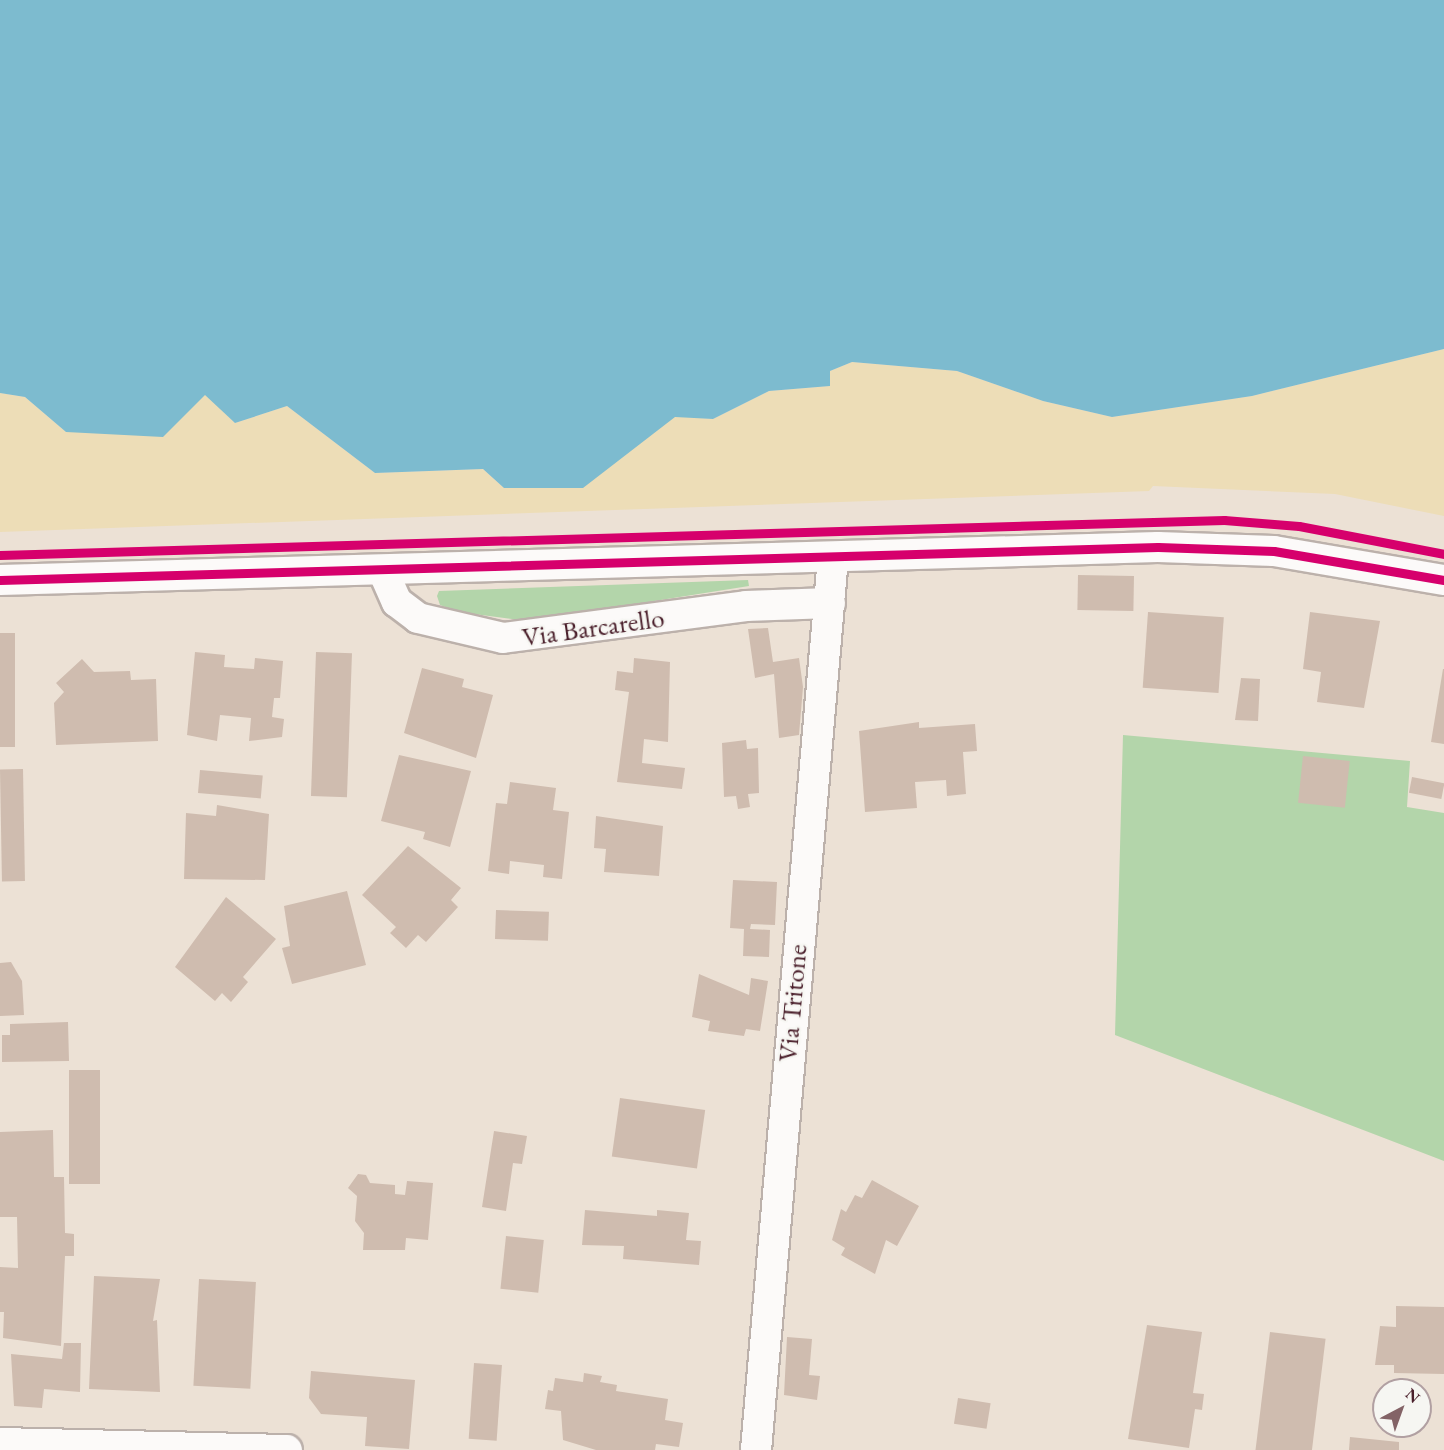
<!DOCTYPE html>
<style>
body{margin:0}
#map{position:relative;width:1444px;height:1450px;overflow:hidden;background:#ece1d5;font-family:"EB Garamond",serif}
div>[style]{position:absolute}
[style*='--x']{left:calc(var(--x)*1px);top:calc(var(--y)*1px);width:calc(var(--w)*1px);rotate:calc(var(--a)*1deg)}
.green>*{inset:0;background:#b3d5aa}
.sand>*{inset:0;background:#edddb7}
.water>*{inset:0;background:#7dbbcf}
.building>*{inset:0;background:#cfbcaf;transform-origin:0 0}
.roads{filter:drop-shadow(2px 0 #bcb1ab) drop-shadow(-2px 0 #bcb1ab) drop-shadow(0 2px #bcb1ab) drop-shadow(0 -2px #bcb1ab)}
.minor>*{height:30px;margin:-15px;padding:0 15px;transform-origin:15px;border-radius:15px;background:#fcfaf9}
.cycleway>*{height:9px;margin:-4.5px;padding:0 4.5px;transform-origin:4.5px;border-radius:4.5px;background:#d6006c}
span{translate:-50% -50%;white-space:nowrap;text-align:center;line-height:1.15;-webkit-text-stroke:4.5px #f6f6f2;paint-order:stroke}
.street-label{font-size:27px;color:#4a1f2b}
.north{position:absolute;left:1372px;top:1378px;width:60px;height:60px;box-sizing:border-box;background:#f6f6f2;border:2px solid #b1a0a2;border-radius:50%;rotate:41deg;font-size:16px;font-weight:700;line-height:24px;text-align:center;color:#4a1f2b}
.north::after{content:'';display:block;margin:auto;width:21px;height:27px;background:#836366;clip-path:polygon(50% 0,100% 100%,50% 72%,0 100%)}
</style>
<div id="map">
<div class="green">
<i style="clip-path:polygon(748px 580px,749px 586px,528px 621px,459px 612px,440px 605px,437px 596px,439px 591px)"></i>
<i style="clip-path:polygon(1123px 735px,1410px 761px,1407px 807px,1444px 813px,1444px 1161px,1115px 1035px)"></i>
</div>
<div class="sand">
<i style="clip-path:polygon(1444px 349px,1444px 516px,1335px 494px,1153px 486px,1149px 491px,0 532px,0 393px,25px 397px,66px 432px,205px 394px,235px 423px,287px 406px,375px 473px,483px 469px,504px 488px,582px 488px,675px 416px,713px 419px,769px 391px,830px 386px,830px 371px,852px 362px,957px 371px,1043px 401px,1112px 417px,1252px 396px)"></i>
</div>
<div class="water">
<i style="clip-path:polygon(0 0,1444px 0,1444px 349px,1252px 396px,1112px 417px,1043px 401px,957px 371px,852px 362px,830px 371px,830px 386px,769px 391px,713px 419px,675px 417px,583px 488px,504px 488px,483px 469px,375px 473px,287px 406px,235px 423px,205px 395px,163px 437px,66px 432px,25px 397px,0 393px)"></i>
</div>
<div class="building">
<i style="left:1078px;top:575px;width:56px;height:35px;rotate:1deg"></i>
<i style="left:1148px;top:612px;width:76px;height:76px;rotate:4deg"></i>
<i style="clip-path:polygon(1310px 612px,1380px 621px,1364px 708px,1317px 702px,1321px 672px,1303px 669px)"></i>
<i style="clip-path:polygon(748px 629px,768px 628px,773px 662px,799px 658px,803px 687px,799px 735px,779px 738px,774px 674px,755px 678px)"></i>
<i style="left:0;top:633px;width:15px;height:114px"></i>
<i style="clip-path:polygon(195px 652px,225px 655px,224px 667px,254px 669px,255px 658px,283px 661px,280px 698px,274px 698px,272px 717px,284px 719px,282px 737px,249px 741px,251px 718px,220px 715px,217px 741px,187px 735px)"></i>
<i style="left:316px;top:652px;width:36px;height:144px;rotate:2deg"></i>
<i style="clip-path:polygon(634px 658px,670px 662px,668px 742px,644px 739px,642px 763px,685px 768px,682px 789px,617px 782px,629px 692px,615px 690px,617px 671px,633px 673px)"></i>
<i style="clip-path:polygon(82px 659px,94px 672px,130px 671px,131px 680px,156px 679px,158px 741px,56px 745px,54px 703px,64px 692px,56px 683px)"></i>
<i style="clip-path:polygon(422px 668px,464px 679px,462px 687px,493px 695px,476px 758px,404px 733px)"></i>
<i style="clip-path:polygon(1443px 669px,1444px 669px,1444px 744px,1431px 742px)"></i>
<i style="clip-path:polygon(1241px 678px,1260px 679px,1258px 721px,1235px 720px)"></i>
<i style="clip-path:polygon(919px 722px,919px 728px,975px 724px,977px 751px,963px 752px,966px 794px,947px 796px,946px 780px,915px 782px,917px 808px,865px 812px,859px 731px)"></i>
<i style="clip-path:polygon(746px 740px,747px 749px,758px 748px,759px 793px,748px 794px,750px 807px,738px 809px,736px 796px,724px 797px,722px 743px)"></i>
<i style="clip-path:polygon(399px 755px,471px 771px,450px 847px,423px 839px,425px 832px,381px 821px)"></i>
<i style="left:1303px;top:756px;width:47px;height:47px;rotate:6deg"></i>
<i style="left:23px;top:769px;width:112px;height:23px;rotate:89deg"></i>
<i style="left:200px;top:770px;width:63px;height:23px;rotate:5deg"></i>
<i style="left:1412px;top:777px;width:33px;height:16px;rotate:11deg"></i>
<i style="clip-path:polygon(510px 782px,556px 788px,553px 810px,569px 812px,562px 879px,543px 877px,544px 865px,510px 861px,509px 874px,488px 871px,496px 803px,507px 804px)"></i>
<i style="clip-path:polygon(217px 805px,269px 814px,265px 880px,184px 879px,186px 813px,216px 816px)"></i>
<i style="clip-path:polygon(596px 816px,663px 826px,659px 876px,604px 872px,606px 849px,594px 848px)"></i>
<i style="clip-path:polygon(408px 846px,461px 888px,451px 900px,458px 907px,426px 942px,418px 935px,406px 948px,390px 933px,396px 927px,362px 895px)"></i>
<i style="clip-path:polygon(733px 880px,777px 882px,775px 925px,751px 924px,750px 929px,770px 930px,769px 957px,743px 956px,744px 929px,730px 928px)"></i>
<i style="clip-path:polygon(347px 891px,366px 965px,292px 984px,282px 948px,290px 946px,284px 906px)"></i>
<i style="clip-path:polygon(226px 897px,276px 939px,243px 977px,248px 982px,231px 1002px,222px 993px,215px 1001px,175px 967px)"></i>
<i style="left:496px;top:910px;width:53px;height:29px;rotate:2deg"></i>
<i style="clip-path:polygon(11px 962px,22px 981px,24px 1015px,0 1016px,0 963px)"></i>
<i style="clip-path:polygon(699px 974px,749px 995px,751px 978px,768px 981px,760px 1031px,746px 1029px,744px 1036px,708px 1031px,710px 1021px,692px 1017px)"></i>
<i style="clip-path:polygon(68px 1022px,69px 1061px,2px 1062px,2px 1035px,10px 1035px,10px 1024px)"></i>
<i style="left:69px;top:1070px;width:31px;height:114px"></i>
<i style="left:620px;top:1098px;width:86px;height:59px;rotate:8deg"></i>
<i style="clip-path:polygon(53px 1130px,54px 1177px,64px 1177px,65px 1233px,74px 1234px,74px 1256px,65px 1256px,61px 1346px,3px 1338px,4px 1312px,0 1312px,0 1267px,18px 1268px,17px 1217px,0 1217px,0 1132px)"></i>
<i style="clip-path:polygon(494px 1131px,527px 1136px,522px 1164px,513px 1163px,506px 1211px,482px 1207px)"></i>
<i style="clip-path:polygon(358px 1174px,366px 1175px,370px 1183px,395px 1185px,395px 1194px,405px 1195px,407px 1181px,433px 1183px,428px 1240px,406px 1238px,405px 1250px,363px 1250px,364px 1233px,355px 1221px,357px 1196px,348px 1188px)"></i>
<i style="clip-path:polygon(872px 1180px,919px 1206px,897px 1246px,886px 1240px,875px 1274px,841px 1255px,845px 1248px,832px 1240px,841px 1209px,846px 1212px,855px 1195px,862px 1198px)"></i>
<i style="clip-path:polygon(585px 1210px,657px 1216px,657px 1210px,689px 1213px,686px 1240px,701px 1241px,699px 1265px,623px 1259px,624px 1246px,582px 1245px)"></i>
<i style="left:506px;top:1236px;width:38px;height:53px;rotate:6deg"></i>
<i style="clip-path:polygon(94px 1276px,160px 1279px,153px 1321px,157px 1320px,160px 1392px,89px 1389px)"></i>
<i style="left:199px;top:1279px;width:57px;height:107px;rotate:3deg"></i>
<i style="clip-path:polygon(1396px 1306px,1444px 1307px,1444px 1374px,1394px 1373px,1394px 1365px,1375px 1365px,1380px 1326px,1396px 1327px)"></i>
<i style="clip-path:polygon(1147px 1325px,1202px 1332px,1193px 1393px,1204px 1394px,1202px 1410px,1195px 1409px,1189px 1448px,1128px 1439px)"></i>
<i style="left:1270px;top:1332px;width:56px;height:119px;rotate:7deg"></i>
<i style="clip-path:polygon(787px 1337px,812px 1339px,809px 1375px,820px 1376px,817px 1400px,784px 1395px)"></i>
<i style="clip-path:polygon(64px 1343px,81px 1343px,80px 1392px,44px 1389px,42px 1408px,14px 1406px,11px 1354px,62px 1359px)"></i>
<i style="left:474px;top:1363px;width:28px;height:76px;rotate:4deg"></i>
<i style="clip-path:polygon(311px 1371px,415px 1380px,409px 1449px,365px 1446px,367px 1417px,321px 1414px,309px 1398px)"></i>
<i style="clip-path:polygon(584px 1373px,602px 1376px,600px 1382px,617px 1385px,616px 1391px,668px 1399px,665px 1420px,683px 1423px,679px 1447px,656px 1444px,655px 1450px,596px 1450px,563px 1440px,561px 1411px,545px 1409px,548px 1390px,553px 1391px,555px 1378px,583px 1382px)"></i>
<i style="left:958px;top:1398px;width:33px;height:26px;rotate:9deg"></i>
<i style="clip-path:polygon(1350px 1437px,1399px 1442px,1399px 1450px,1349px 1450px)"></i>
</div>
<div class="roads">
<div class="minor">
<i style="--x:383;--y:571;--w:34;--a:66"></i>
<i style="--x:397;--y:602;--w:26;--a:37"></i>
<i style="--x:418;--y:618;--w:87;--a:13.2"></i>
<i style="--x:503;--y:638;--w:245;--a:-7.5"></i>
<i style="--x:746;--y:606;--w:84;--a:-2"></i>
<i style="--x:0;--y:580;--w:1158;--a:-1.63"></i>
<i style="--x:1158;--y:547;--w:116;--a:2"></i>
<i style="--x:1274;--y:551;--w:172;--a:9.7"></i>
<i style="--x:0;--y:1443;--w:287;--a:1.4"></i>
<i style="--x:756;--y:1450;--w:896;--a:-85.07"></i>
</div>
</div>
<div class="cycleway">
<i style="--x:0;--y:555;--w:1225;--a:-1.64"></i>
<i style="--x:1224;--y:520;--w:75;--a:4.6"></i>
<i style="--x:1299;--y:526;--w:148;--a:10.9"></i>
<i style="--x:0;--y:580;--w:1158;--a:-1.63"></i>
<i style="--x:1158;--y:547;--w:116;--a:2"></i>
<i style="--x:1274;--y:551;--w:172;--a:9.7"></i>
</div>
<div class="street-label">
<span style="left:593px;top:627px;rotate:-8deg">Via Barcarello</span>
<span style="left:792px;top:1003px;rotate:-85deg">Via Tritone</span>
</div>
<div class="north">N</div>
</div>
